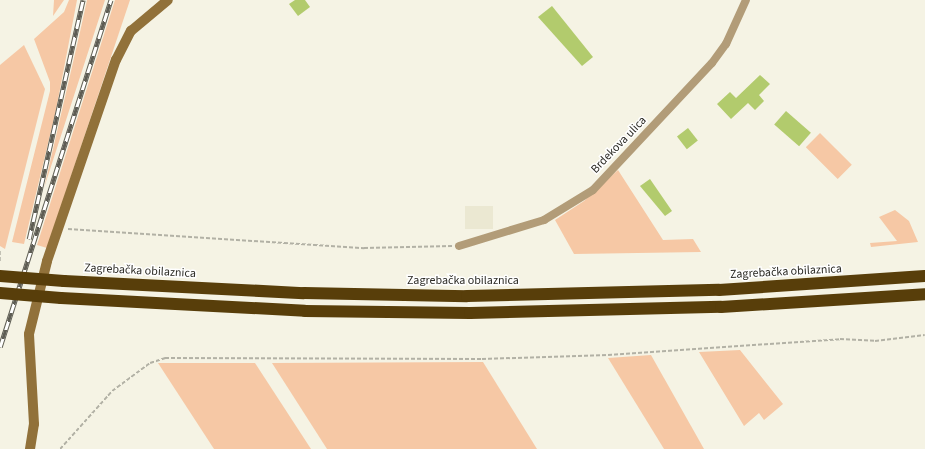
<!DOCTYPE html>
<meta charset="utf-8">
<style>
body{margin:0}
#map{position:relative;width:925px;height:449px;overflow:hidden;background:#f5f3e4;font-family:"Source Sans 3",sans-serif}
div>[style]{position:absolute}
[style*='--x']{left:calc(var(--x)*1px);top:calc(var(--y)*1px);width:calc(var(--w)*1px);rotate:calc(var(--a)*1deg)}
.built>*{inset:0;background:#ebe8d2;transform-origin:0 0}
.green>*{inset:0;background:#f6c8a5;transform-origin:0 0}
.building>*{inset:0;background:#b2cb6d;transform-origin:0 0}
.path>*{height:1.5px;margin-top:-0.75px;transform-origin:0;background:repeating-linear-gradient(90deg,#b2b1a5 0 4px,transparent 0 6px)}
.street>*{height:8px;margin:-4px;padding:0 4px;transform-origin:4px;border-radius:4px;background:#b29c78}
.secondary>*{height:10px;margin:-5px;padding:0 5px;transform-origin:5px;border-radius:5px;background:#91713a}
.highway>*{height:12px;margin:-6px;padding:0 6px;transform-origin:6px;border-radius:6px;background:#583e0a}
.rail>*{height:4.5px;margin-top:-2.25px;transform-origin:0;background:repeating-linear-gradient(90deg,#fff 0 9px,#5e5d54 0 18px);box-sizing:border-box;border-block:1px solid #5e5d54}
.highway-bridge>*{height:12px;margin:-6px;padding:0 6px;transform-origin:6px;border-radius:6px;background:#583e0a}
span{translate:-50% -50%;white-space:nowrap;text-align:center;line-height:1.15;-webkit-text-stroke:3px #fff;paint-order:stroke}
.street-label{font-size:12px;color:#2c2b25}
</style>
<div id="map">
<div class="built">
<i style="left:465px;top:206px;width:28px;height:23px"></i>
</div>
<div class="green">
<i style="clip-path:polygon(54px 0,64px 0,53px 16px)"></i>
<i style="clip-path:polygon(69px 0,77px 0,56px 110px,24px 244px,12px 242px,50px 91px,50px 82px,34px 39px,64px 12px)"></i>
<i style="clip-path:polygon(87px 0,105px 0,44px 188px,80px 32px)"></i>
<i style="clip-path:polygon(115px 0,130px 0,47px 248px,37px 245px)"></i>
<i style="clip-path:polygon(24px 45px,45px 89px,5px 249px,0 246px,0 65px)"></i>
<i style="left:820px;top:133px;width:45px;height:20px;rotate:45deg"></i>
<i style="clip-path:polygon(618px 170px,663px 240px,693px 239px,701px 252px,574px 254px,555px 220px,584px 201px)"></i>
<i style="clip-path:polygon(895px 210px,909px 221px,918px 242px,871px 247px,870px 243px,897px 241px,879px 217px)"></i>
<i style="clip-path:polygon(740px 350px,783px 404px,764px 420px,759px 413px,744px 426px,699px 352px)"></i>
<i style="clip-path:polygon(651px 355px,704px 449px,664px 449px,608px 358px)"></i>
<i style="clip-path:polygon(483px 362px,537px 449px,327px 449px,272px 363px)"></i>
<i style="clip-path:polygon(158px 363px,255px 363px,311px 449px,214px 449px)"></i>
</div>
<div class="building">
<i style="clip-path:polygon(295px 0,305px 0,310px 7px,298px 16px,289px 4px)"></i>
<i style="clip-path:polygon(552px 6px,593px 57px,582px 66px,538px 17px)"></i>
<i style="clip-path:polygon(760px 75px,770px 84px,759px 95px,764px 101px,755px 110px,748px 103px,731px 119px,717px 104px,730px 92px,736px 98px)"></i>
<i style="left:786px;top:111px;width:33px;height:18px;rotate:41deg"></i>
<i style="left:688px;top:128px;width:16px;height:14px;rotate:52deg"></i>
<i style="clip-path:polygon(650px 179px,672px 211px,665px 216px,640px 186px)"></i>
</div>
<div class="path">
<i style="--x:68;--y:229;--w:297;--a:3.7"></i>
<i style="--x:364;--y:248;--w:88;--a:-1.3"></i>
<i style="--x:0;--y:251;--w:12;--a:90"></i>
<i style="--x:60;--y:449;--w:78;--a:-48.1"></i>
<i style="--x:112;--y:391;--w:47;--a:-36.4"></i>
<i style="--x:150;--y:363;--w:16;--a:-18"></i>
<i style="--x:165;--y:358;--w:317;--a:0.2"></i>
<i style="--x:482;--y:359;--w:126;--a:-1.8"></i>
<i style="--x:608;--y:355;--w:233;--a:-3.9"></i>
<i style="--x:840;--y:339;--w:35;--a:3"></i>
<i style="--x:875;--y:341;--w:50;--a:-6.8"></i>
</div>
<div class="street">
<i style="--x:459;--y:246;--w:89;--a:-17"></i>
<i style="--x:544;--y:220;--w:57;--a:-31.5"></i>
<i style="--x:593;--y:190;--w:174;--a:-46.9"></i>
<i style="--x:712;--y:63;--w:24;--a:-54"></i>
<i style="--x:726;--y:44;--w:48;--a:-65.6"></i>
</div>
<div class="secondary">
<i style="--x:30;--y:449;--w:25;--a:-81"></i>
<i style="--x:34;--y:424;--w:90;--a:-93.2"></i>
<i style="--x:29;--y:334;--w:75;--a:-76.1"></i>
<i style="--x:47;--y:261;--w:213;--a:-71.1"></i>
<i style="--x:116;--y:60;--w:33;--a:-63"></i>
<i style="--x:131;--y:31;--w:48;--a:-40"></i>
</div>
<div class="highway">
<i style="--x:64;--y:281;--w:240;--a:2.9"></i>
<i style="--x:304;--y:293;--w:163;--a:1.1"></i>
<i style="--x:467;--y:296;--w:252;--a:-1.4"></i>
<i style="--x:719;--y:290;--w:206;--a:-3.9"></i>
<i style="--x:61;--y:298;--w:244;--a:3"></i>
<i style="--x:305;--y:311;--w:165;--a:0.7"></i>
<i style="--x:470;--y:313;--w:251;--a:-1.4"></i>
<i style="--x:721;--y:307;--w:204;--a:-3.6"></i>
</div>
<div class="rail">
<i style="--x:29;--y:239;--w:245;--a:-77.3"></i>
<i style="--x:0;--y:347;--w:364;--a:-72.3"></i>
</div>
<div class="highway-bridge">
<i style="--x:0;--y:276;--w:64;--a:4.5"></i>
<i style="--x:0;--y:293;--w:61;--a:4.7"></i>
</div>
<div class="street-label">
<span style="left:619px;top:145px;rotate:-46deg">Brdekova ulica</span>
<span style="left:140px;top:271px;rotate:3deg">Zagrebačka obilaznica</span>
<span style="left:786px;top:272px;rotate:-3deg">Zagrebačka obilaznica</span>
<span style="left:463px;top:281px">Zagrebačka obilaznica</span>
</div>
</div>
